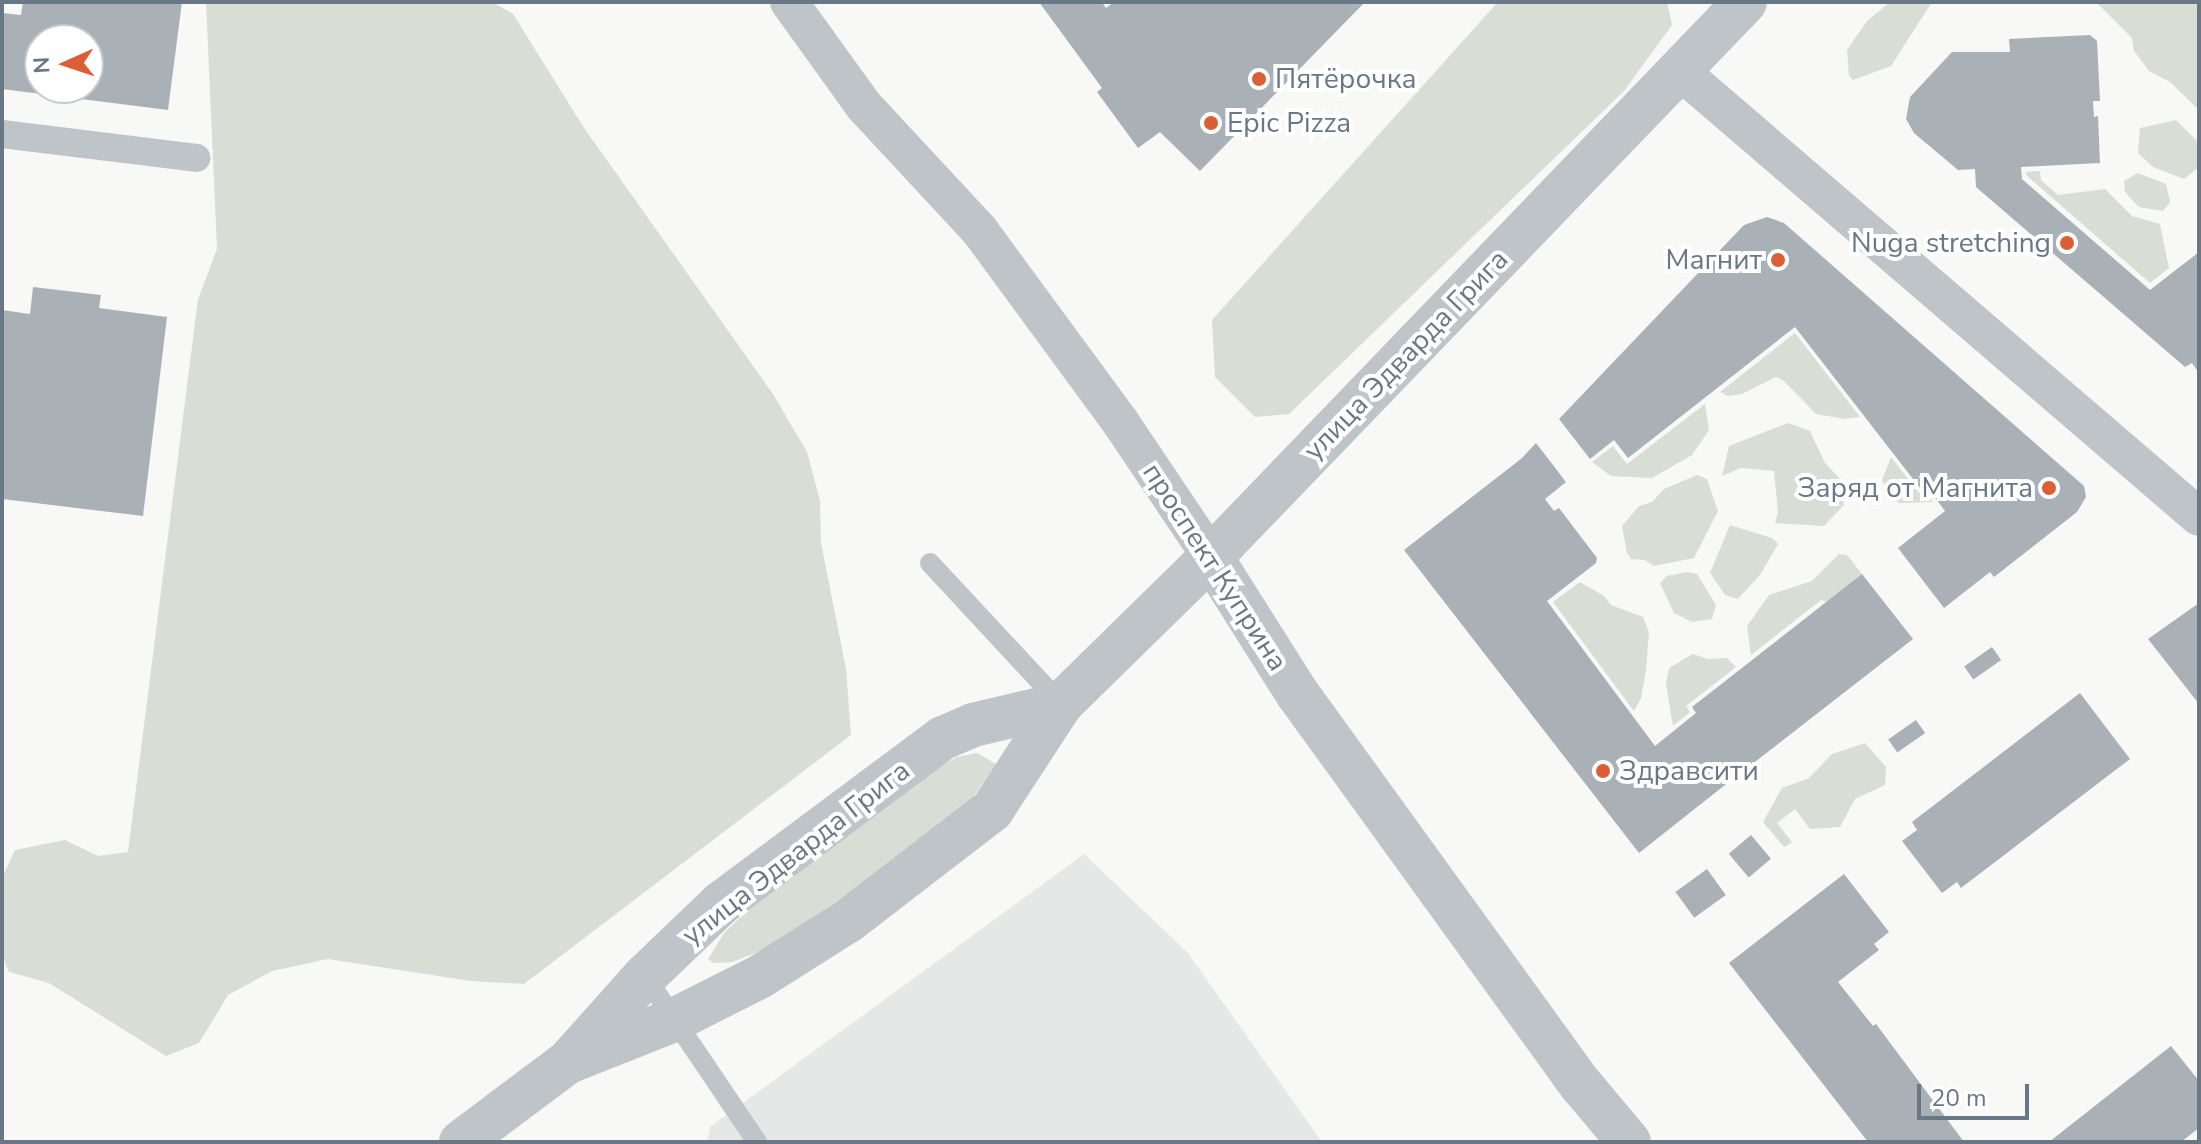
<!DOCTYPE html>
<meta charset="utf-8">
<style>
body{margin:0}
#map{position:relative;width:2201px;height:1144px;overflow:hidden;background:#f8f8f6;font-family:"Nunito Sans",sans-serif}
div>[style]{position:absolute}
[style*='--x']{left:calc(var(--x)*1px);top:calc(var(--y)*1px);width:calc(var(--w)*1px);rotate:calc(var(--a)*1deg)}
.built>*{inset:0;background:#e6e7e7}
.green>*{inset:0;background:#d8ddd5}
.building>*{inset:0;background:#a9b1b7;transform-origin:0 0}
.service>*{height:20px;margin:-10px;padding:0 10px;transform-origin:10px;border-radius:10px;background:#bfc4c8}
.pedestrian>*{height:28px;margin:-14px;padding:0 14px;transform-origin:14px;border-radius:14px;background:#bfc4c8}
.minor>*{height:38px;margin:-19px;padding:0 19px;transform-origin:19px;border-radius:19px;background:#bfc4c8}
.tertiary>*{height:44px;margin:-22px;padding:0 22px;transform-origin:22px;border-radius:22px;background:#bfc4c8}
.dots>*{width:22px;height:22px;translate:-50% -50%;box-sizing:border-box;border:4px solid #fff;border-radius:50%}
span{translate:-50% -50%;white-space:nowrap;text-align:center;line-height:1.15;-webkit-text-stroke:8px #fff;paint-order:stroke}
.poi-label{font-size:28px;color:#697886}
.left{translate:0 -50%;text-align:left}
.right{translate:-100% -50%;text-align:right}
.street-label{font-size:28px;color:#697886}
.frame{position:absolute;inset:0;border:4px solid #697886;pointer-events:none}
.north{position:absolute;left:24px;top:24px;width:80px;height:80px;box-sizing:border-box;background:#fff;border:2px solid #c3c9cf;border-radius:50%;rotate:267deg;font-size:22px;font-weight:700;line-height:32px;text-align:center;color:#697886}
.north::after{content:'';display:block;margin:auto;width:28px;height:36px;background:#db5e34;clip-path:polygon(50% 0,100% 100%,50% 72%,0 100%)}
.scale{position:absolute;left:1917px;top:1084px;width:112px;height:36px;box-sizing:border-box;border:4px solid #697886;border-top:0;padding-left:10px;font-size:24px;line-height:28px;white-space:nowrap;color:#697886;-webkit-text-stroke:6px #fff;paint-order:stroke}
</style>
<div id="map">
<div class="built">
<i style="clip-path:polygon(1084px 854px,1187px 952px,1322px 1142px,707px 1142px,710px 1127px)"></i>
</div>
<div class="green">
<i style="clip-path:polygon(206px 2px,492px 2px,513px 14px,584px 128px,773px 394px,807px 452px,820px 501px,821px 543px,846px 669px,851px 735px,524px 984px,471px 981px,328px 959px,272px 971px,228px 995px,199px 1043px,166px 1056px,49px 983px,9px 972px,2px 955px,2px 878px,15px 850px,65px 840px,98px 856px,128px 852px,198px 299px,217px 249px)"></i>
<i style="clip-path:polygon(1498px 2px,1667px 2px,1672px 25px,1624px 91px,1289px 414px,1255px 417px,1215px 377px,1212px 320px)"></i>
<i style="clip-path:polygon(1890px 2px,1932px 2px,1891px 66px,1853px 80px,1849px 76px,1847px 50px,1867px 21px)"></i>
<i style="clip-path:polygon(2096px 2px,2199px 2px,2199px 110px,2170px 82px,2149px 71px,2134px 51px,2132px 38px)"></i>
<i style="clip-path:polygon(2176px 120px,2199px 143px,2199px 167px,2184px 179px,2153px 167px,2138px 153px,2140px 128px)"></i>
<i style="clip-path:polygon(2040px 171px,2041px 180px,2058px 195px,2105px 189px,2132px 216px,2160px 224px,2169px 268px,2150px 283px,2027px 176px,2026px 172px)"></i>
<i style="clip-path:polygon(2138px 173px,2166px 184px,2170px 202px,2163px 211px,2139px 207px,2125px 192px,2124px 181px)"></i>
<i style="clip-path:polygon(1795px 333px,1860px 417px,1845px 419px,1816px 414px,1784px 381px,1776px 377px,1742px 394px,1728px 396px,1720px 392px)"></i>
<i style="clip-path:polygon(1705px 404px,1709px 430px,1692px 455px,1652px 478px,1611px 476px,1592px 462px,1613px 446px,1627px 464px)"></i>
<i style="clip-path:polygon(1788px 423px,1810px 431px,1825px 463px,1841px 480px,1844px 505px,1824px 526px,1775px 523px,1778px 513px,1774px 471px,1741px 468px,1722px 476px,1729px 446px)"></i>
<i style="clip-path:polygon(1891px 457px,1919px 493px,1924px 490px,1933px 502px,1900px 503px,1892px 499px,1882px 480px)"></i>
<i style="clip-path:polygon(1697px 475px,1707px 479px,1718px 511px,1694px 558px,1654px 566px,1645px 560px,1631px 559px,1627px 553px,1622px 526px,1639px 506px,1652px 502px,1664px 489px)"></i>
<i style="clip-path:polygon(1730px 525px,1772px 538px,1778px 544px,1760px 575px,1738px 599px,1725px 595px,1710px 573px)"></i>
<i style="clip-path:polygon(1839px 554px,1847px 555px,1862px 574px,1827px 602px,1821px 600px,1751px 655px,1747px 626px,1769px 595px,1812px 581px)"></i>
<i style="clip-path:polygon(1687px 572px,1697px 574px,1716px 605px,1712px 619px,1692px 622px,1674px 613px,1660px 583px,1667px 576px)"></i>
<i style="clip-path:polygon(1580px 582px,1604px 596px,1611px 605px,1643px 617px,1649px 632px,1646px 670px,1641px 698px,1634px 711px,1553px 602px)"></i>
<i style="clip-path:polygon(1693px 654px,1708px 659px,1727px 658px,1736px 667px,1686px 706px,1690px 712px,1673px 726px,1666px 684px,1669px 668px)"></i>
<i style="clip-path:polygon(1865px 743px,1886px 767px,1885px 785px,1855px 799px,1840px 827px,1810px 829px,1795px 809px,1777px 823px,1792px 842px,1784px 847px,1763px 822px,1782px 788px,1809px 778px,1832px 754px)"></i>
<i style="clip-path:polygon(977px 753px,996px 764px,971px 800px,853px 891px,764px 950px,732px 962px,714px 963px,708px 959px,724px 933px,745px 913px,936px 769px,957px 757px)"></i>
</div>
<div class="building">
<i style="clip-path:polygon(evenodd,23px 2px,182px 2px,168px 110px,2px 89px,2px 13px,21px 15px,23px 2px,40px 40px,88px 40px,88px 88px,40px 88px,40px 40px)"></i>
<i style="clip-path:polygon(1039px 2px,1102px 2px,1106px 8px,1114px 2px,1365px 2px,1200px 171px,1160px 132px,1138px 148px,1097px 92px,1102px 88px)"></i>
<i style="clip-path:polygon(2090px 35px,2097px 41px,2100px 101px,2093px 101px,2094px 117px,2098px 116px,2100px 163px,2021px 167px,2022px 179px,2150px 290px,2199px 252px,2199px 373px,2192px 363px,2185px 367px,1976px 187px,1975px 169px,1958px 170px,1914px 133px,1906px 119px,1910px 97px,1952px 52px,2010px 52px,2009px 39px)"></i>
<i style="clip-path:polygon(1767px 217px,1784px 223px,2084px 486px,2086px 497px,2077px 512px,1994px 577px,1990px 572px,1944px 608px,1898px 548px,1945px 511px,1925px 484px,1920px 488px,1795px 327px,1628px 458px,1614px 440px,1590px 459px,1559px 419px,1744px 225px)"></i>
<i style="clip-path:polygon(33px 287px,101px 295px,99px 308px,167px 317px,143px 516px,2px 499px,2px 310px,30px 314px)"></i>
<i style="clip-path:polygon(1536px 443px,1566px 482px,1545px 499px,1554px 511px,1559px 508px,1597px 558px,1596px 563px,1547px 601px,1655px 746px,1696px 713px,1692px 707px,1862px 574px,1913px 639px,1742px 772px,1737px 766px,1725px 775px,1730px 781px,1639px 853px,1404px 550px,1522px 458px)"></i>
<i style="clip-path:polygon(2199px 603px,2199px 704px,2148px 639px)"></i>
<i style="left:1992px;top:647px;width:16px;height:34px;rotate:55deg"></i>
<i style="clip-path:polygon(2080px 693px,2130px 759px,1961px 888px,1957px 882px,1942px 893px,1902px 841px,1917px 830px,1912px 822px)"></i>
<i style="left:1916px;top:720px;width:16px;height:34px;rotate:55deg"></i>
<i style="left:1751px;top:835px;width:31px;height:29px;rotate:50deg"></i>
<i style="left:1707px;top:869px;width:32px;height:39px;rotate:54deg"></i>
<i style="clip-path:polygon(1844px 874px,1889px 932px,1874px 944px,1879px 950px,1838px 982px,1873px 1026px,1876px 1024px,1964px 1142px,1868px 1142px,1729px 963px)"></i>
<i style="clip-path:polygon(2171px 1046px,2199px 1081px,2199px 1128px,2181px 1142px,2049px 1142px)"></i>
</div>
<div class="service">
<i style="--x:930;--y:563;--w:192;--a:47.1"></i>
<i style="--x:645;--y:976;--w:200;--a:56"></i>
</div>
<div class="pedestrian">
<i style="--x:2;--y:134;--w:196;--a:7"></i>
</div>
<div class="minor">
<i style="--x:789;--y:2;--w:128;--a:54.2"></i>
<i style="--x:864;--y:106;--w:171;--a:47.1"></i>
<i style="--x:980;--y:231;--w:238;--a:53.7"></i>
<i style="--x:1121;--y:423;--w:161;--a:56.1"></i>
<i style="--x:1680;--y:71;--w:684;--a:40.67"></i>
</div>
<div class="tertiary">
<i style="--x:1211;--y:557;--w:161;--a:57.7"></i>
<i style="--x:1297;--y:693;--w:485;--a:54.1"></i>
<i style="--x:1582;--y:1086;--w:73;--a:50"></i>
<i style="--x:568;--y:1062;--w:114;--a:-21.6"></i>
<i style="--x:674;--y:1020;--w:97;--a:-26.8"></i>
<i style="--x:761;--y:976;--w:103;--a:-32.3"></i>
<i style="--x:848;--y:921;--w:182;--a:-37.6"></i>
<i style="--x:992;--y:810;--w:126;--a:-56.9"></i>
<i style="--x:1061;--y:704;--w:210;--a:-44.4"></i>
<i style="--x:1211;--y:557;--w:770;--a:-46.1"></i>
<i style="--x:461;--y:1142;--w:134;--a:-36.8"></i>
<i style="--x:568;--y:1062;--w:115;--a:-48.2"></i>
<i style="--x:645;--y:976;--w:104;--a:-43.8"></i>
<i style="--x:720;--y:904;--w:278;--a:-36.7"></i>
<i style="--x:943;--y:738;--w:33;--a:-23"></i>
<i style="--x:973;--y:725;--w:90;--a:-13.4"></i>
</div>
<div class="dots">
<i style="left:1259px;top:79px;background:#db5e34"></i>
<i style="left:1211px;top:123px;background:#db5e34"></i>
<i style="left:2067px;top:243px;background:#db5e34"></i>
<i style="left:1778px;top:260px;background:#db5e34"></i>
<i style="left:2049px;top:488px;background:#db5e34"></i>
<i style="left:1603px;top:771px;background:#db5e34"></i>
</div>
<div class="poi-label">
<span class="left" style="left:1275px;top:79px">Пятёрочка</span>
<span class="left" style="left:1227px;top:123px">Epic Pizza</span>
<span class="right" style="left:2051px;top:243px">Nuga stretching</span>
<span class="right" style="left:1762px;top:260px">Магнит</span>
<span class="right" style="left:2033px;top:488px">Заряд от Магнита</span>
<span class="left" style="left:1619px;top:771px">Здравсити</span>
</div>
<div class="street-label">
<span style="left:1406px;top:355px;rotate:-46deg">улица Эдварда Грига</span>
<span style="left:1215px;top:567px;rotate:57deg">проспект Куприна</span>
<span style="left:796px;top:853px;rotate:-38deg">улица Эдварда Грига</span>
</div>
<div class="frame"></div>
<div class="north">N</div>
<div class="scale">20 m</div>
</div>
